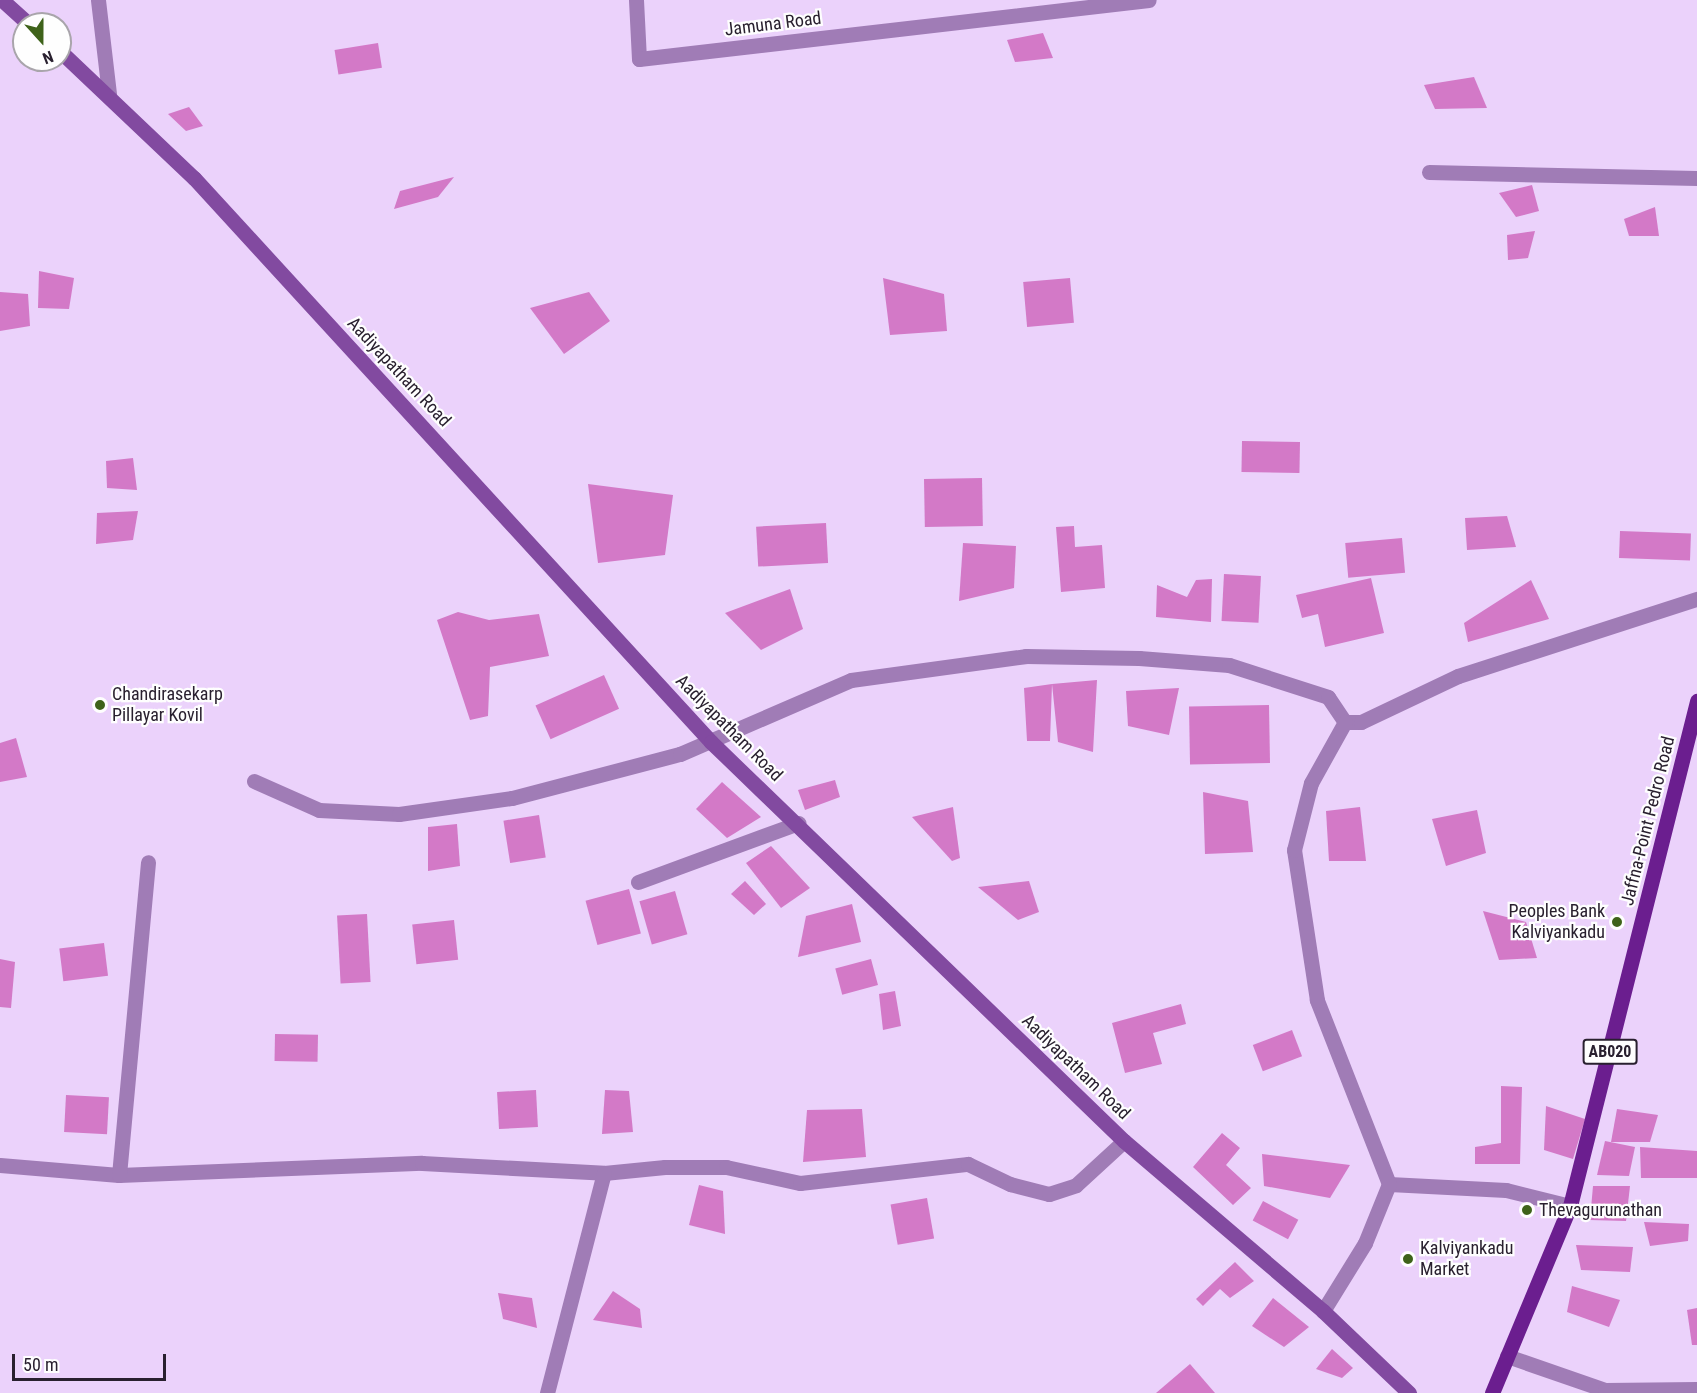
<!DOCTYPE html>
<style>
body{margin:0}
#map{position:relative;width:1697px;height:1393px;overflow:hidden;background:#ebd2fb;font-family:"Roboto Condensed",sans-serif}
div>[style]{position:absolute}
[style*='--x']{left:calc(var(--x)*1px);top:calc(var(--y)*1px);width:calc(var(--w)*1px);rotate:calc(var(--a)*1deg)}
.building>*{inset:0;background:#d379c7;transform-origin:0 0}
.street>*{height:15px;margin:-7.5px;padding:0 7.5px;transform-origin:7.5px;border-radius:7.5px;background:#a07cb6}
.secondary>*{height:15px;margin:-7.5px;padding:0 7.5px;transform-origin:7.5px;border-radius:7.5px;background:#824aa0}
.primary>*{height:15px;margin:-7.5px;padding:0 7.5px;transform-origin:7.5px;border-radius:7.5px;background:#6b1e8f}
.dots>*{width:16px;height:16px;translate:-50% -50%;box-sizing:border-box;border:3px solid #fefefe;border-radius:50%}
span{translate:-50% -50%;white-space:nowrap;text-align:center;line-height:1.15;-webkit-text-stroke:4.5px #fefefe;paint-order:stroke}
.shield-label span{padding:2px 4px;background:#fefefe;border:2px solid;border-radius:4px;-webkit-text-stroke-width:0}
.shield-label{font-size:16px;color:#29202f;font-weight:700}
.street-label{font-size:18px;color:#29202f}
.poi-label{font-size:18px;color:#29202f}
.left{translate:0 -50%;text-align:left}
.right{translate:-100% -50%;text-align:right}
.north{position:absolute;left:12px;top:12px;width:60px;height:60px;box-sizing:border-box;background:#fefefe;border:2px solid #a9a5ab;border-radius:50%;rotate:159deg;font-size:16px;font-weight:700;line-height:24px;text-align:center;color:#29202f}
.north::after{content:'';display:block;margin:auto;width:21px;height:27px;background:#3e621a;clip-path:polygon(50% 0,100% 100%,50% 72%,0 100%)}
.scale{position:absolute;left:12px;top:1354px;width:154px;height:27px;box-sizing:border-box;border:3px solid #29202f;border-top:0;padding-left:8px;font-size:18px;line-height:21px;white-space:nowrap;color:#29202f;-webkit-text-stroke:4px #fefefe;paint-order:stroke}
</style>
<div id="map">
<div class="building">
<i style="clip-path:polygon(1043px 33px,1053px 58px,1015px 62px,1007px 40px)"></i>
<i style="left:378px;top:43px;width:25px;height:44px;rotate:81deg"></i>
<i style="clip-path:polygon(1474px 77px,1487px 108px,1435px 109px,1424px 85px)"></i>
<i style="clip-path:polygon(189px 107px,203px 126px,186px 131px,168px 114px)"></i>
<i style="clip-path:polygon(454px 177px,438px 197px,394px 209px,400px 191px)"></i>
<i style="clip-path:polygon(1532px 185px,1539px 211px,1516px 217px,1499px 193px)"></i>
<i style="clip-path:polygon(1655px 207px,1659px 236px,1629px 236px,1624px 219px)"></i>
<i style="clip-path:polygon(1535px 231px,1528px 258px,1508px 260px,1507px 235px)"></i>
<i style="clip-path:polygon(39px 271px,74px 278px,69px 309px,38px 308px)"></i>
<i style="clip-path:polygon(883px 278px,944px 294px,947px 331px,890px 335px)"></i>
<i style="left:1070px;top:278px;width:45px;height:47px;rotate:85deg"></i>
<i style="clip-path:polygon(0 292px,28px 294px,30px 326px,0 331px)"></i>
<i style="clip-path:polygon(589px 292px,610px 321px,564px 354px,530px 308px)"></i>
<i style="left:1242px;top:441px;width:58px;height:31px;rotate:1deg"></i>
<i style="clip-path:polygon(133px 458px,137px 490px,107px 488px,106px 461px)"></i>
<i style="left:982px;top:478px;width:48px;height:58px;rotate:89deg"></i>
<i style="clip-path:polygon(588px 484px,673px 495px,665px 555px,598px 563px)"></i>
<i style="clip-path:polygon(138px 511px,133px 540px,96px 544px,97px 513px)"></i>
<i style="clip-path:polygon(1507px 516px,1516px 547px,1467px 550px,1465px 518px)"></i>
<i style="left:826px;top:523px;width:40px;height:70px;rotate:87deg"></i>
<i style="clip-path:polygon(1074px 526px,1075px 547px,1102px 545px,1105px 588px,1061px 592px,1056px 527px)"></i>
<i style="left:1620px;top:531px;width:71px;height:27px;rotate:2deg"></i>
<i style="left:1402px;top:538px;width:35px;height:57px;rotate:85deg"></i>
<i style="clip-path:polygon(963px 543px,1016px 546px,1014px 588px,959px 601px)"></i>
<i style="left:1224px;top:574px;width:37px;height:47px;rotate:3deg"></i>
<i style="clip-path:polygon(1371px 578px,1384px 633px,1325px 647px,1318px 614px,1302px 618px,1296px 595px)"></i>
<i style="clip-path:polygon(1212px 579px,1211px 622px,1156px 617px,1157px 585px,1187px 597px,1196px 580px)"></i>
<i style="clip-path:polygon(1531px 580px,1549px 619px,1468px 642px,1464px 623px)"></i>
<i style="clip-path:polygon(790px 589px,803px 629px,761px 650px,725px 613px)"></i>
<i style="clip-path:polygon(458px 612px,489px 620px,539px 614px,549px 656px,490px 667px,488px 716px,470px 720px,437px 620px)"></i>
<i style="left:604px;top:675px;width:37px;height:75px;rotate:66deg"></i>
<i style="clip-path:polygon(1097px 680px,1093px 752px,1058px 742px,1052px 684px,1050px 741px,1027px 741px,1024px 688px,1052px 684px)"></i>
<i style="clip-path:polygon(1179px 688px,1169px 735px,1128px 726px,1126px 691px)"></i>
<i style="left:1269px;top:705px;width:58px;height:80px;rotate:89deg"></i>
<i style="clip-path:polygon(16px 738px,27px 777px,0 782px,0 743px)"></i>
<i style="clip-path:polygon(835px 780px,840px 797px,805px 810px,798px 790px)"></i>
<i style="clip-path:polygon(722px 782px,761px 817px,727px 838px,696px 809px)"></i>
<i style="clip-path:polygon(1203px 792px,1248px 801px,1253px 852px,1205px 854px)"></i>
<i style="clip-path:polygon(953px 807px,960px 858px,952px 861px,912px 817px)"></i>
<i style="clip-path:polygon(1360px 807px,1366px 861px,1329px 861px,1326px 811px)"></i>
<i style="clip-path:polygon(1477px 810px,1486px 853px,1446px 866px,1432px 819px)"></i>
<i style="left:539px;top:815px;width:43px;height:36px;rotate:81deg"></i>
<i style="clip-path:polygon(457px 824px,460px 866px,428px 871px,428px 827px)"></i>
<i style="clip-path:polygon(771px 846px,810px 888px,781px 908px,746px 863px)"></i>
<i style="clip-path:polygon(745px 881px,766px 904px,754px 915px,731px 894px)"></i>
<i style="clip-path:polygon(1029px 881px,1039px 912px,1018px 920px,978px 887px)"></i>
<i style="left:629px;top:889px;width:46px;height:45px;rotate:75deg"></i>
<i style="left:675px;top:891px;width:45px;height:37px;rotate:74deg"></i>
<i style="clip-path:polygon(852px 904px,861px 942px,798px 957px,806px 916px)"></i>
<i style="clip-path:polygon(1483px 911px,1526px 922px,1537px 958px,1499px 960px)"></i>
<i style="left:367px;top:914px;width:68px;height:30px;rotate:87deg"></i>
<i style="left:454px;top:920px;width:40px;height:42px;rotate:84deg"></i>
<i style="left:104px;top:943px;width:33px;height:45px;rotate:83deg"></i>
<i style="clip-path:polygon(0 959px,15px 962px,11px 1008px,0 1007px)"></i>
<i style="left:871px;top:959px;width:27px;height:37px;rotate:75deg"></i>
<i style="clip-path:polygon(895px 991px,901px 1026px,883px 1030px,879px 994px)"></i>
<i style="clip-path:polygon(1181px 1004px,1186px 1024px,1153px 1033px,1162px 1064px,1125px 1073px,1112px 1023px)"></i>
<i style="left:1292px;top:1030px;width:28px;height:42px;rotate:69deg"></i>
<i style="left:275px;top:1034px;width:43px;height:27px;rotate:1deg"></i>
<i style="clip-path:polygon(1501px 1086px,1522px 1087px,1520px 1164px,1475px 1164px,1475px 1147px,1501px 1143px)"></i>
<i style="left:536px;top:1090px;width:37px;height:39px;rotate:87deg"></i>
<i style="clip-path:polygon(605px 1090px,629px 1091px,633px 1132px,602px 1134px)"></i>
<i style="left:66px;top:1095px;width:43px;height:37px;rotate:3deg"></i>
<i style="clip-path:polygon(1546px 1106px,1585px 1119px,1573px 1159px,1544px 1150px)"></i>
<i style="clip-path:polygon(862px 1109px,866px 1157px,803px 1162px,807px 1110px)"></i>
<i style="clip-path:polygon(1617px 1109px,1658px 1115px,1650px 1142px,1611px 1142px)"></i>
<i style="clip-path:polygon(1222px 1133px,1240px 1148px,1226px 1165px,1251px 1188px,1233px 1205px,1193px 1167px)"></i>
<i style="clip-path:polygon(1605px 1141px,1635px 1147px,1629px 1176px,1597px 1175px)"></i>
<i style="clip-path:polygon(1640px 1147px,1697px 1151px,1697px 1178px,1641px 1178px)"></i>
<i style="clip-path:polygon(1262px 1154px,1350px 1165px,1330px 1198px,1264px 1186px)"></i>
<i style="clip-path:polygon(699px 1185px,723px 1191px,725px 1234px,689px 1225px)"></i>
<i style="clip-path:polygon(1593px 1186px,1630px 1186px,1626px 1221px,1590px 1220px)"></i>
<i style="left:927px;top:1198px;width:41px;height:37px;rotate:80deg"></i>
<i style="left:1263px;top:1201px;width:40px;height:22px;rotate:28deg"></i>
<i style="clip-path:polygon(1644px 1222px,1689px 1224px,1688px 1241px,1650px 1246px)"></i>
<i style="clip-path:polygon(1576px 1245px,1633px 1247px,1630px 1272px,1581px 1270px)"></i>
<i style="clip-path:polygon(1235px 1262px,1254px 1281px,1230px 1298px,1220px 1289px,1203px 1306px,1196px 1299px)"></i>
<i style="clip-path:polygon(1572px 1286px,1620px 1300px,1609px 1327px,1567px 1312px)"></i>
<i style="clip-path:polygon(613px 1291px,640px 1309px,642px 1328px,593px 1320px)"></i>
<i style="clip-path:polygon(498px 1293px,532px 1298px,537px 1328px,503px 1319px)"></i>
<i style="clip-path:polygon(1273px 1298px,1309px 1327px,1284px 1347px,1252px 1326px)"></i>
<i style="clip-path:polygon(1697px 1308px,1697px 1345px,1692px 1345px,1687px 1310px)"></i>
<i style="clip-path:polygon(1332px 1349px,1353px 1368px,1342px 1378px,1316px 1369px)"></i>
<i style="clip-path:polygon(1190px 1364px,1215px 1393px,1156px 1393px)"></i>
</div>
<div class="street">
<i style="--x:98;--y:0;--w:95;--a:83.3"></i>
<i style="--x:636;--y:0;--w:59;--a:87.1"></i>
<i style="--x:639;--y:59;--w:513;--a:-6.6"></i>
<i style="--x:1429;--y:172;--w:268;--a:1.3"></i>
<i style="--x:254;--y:781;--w:71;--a:24"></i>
<i style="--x:319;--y:810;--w:80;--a:2.9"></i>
<i style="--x:399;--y:814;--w:114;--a:-8.1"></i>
<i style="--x:512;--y:798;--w:174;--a:-14.7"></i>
<i style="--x:680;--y:754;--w:186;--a:-23.4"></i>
<i style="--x:851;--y:680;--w:177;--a:-7.8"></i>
<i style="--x:1026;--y:656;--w:113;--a:1"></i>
<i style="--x:1139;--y:658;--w:90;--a:4.4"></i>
<i style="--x:1229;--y:665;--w:104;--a:17.9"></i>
<i style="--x:1328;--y:697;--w:30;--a:56"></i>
<i style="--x:1345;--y:722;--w:16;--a:0"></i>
<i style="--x:1361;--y:722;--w:107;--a:-25.4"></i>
<i style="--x:1458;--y:676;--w:251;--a:-17.9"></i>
<i style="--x:638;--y:882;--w:171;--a:-20.2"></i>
<i style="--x:0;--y:1165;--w:119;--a:4.8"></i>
<i style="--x:119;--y:1175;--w:303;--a:-2.3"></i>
<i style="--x:422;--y:1163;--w:182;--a:3.1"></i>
<i style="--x:604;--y:1173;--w:61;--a:-5.6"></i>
<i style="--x:665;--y:1167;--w:61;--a:0"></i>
<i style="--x:726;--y:1167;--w:76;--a:12.2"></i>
<i style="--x:800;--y:1183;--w:169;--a:-6.5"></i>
<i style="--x:968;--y:1164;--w:47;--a:25.5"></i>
<i style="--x:1010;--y:1184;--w:40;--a:14.4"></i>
<i style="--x:1049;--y:1194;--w:28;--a:-18"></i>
<i style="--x:1076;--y:1185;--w:65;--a:-42.5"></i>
<i style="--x:119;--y:1175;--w:314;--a:-84.7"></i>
<i style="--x:1389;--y:1184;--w:117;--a:2.9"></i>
<i style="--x:1506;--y:1190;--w:66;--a:14"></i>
<i style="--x:1323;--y:1311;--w:80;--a:-58.3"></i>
<i style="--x:1365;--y:1243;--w:64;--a:-67.9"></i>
<i style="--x:1389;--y:1184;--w:198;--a:-111.4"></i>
<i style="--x:1317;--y:1000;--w:152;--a:-98.7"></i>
<i style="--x:1294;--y:850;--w:69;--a:-75.8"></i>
<i style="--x:1311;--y:783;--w:70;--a:-60.9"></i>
<i style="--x:1507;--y:1356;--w:104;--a:19.1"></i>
<i style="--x:1605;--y:1390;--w:92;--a:-0.6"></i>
<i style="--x:547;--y:1393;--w:227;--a:-75.5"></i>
</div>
<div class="secondary">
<i style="--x:2;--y:0;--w:36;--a:42"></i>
<i style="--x:60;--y:51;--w:185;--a:43.5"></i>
<i style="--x:194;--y:178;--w:765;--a:47.49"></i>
<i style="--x:711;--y:742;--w:574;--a:44.01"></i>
<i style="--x:1124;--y:1141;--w:262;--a:40.5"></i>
<i style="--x:1323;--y:1311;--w:119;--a:43.6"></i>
</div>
<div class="primary">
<i style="--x:1492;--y:1393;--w:203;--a:-67.4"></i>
<i style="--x:1570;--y:1206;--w:521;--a:-75.88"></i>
</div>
<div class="dots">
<i style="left:100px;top:705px;background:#3e621a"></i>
<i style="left:1617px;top:922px;background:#3e621a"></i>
<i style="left:1527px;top:1210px;background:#3e621a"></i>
<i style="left:1408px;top:1259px;background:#3e621a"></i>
</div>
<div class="shield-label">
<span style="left:1610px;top:1052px">AB020</span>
</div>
<div class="street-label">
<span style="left:773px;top:24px;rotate:-7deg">Jamuna Road</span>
<span style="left:399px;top:372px;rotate:47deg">Aadiyapatham Road</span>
<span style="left:729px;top:728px;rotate:45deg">Aadiyapatham Road</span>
<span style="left:1648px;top:821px;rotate:-76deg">Jaffna-Point Pedro Road</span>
<span style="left:1076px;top:1067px;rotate:44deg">Aadiyapatham Road</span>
</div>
<div class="poi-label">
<span class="left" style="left:112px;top:705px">Chandirasekarp<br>Pillayar Kovil</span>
<span class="right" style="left:1605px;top:922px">Peoples Bank<br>Kalviyankadu</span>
<span class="left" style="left:1539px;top:1210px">Thevagurunathan</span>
<span class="left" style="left:1420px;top:1259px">Kalviyankadu<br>Market</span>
</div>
<div class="north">N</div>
<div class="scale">50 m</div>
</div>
